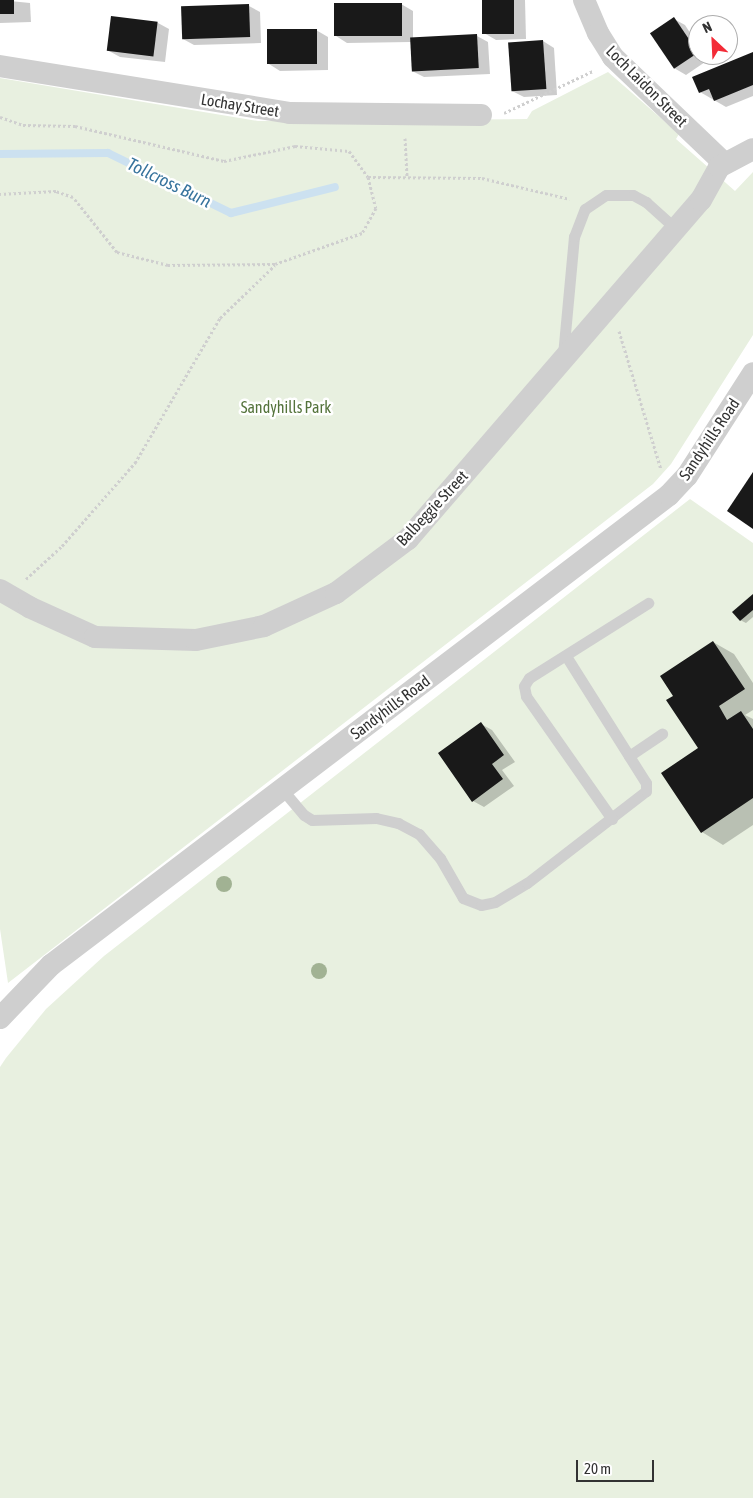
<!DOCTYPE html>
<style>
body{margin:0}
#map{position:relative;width:753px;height:1498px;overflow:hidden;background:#fff;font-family:"Asap Condensed",sans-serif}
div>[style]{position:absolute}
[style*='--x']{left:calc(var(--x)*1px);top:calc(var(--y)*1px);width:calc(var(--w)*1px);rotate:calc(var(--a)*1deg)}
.green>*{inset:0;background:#e8f0e0}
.shadow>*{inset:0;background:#0003}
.stream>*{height:8px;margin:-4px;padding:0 4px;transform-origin:4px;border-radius:4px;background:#cce1f0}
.building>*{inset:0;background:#191919;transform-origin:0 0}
.path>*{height:3px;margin-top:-1.5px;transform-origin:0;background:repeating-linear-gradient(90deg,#cfcfcf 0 2.5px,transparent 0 5px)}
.lane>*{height:11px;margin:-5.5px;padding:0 5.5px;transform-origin:5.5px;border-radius:5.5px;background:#cfcfcf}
.street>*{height:22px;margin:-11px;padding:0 11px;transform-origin:11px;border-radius:11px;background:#cfcfcf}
.trees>*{width:16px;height:16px;margin:-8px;border-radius:50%;background:#a1b293}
span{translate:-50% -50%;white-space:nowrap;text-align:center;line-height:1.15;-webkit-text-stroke:5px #fff;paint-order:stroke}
.street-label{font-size:16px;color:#323232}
.park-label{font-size:16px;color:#54733b}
.water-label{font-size:18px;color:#38749d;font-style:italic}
.north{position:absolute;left:688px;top:15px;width:50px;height:50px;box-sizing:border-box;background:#fff;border:1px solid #adadad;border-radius:50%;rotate:335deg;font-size:14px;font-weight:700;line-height:20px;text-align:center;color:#323232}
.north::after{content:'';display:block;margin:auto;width:18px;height:22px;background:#f32b37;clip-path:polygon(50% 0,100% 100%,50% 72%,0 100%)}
.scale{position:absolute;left:576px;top:1460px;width:78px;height:22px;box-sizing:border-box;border:2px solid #323232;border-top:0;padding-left:6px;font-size:15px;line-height:18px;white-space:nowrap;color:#323232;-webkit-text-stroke:4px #fff;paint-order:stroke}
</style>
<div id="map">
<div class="green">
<i style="clip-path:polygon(608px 72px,679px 134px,676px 139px,735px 191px,753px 172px,753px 335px,671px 464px,653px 484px,8px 983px,0 929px,0 78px,258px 121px,527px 119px,532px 111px)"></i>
<i style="clip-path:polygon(690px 499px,753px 543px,753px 1498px,0 1498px,0 1067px,6px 1058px,46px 1009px,104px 956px)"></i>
</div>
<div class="shadow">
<i style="clip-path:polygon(0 0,30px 3px,31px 22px,0 23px)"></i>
<i style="clip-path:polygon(483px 0,525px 0,526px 39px,496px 40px,484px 33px)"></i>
<i style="clip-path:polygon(401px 4px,413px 11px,413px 39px,477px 36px,488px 42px,490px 74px,424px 77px,412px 71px,411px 42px,347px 43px,336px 36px)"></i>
<i style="clip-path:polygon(249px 6px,260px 12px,261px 43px,194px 45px,183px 39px)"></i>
<i style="clip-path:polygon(674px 19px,685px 25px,698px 45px,698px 55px,705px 55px,708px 60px,686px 75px,674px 68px)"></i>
<i style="clip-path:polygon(158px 23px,169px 29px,165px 62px,120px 57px,109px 51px)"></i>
<i style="clip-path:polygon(316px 30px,328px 37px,328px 70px,280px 71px,269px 64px)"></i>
<i style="clip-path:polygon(543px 41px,554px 48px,557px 95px,524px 97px,512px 91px)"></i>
<i style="clip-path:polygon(753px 53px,753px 96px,726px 107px,700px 92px)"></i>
<i style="clip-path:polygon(753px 596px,753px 617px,746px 623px,740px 620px)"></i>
<i style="clip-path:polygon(713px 642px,734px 654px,753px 683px,753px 710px,745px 715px,753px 719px,753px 825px,723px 845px,702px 832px,700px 749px,675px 696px)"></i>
<i style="clip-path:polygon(481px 724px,492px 730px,515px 762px,502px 770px,514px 786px,484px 807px,473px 801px)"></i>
</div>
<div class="stream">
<i style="--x:0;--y:154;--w:108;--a:-0.5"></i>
<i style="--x:108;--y:153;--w:137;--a:26"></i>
<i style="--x:231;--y:213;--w:107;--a:-14"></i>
</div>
<div class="building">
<i style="left:0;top:0;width:14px;height:14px"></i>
<i style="left:482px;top:0;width:32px;height:34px"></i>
<i style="left:402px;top:3px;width:33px;height:68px;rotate:90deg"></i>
<i style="left:249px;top:4px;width:33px;height:68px;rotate:88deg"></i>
<i style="left:111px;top:16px;width:47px;height:35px;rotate:7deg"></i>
<i style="left:674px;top:17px;width:43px;height:29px;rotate:56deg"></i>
<i style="left:317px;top:29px;width:35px;height:50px;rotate:90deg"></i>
<i style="left:477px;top:34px;width:34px;height:67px;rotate:87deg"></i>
<i style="left:543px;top:40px;width:49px;height:35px;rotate:86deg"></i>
<i style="clip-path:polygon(753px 52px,753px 85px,714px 101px,709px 89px,699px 93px,692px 77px)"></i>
<i style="clip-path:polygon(753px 472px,753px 529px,727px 511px)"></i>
<i style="clip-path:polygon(753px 594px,753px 610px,740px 621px,732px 612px)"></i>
<i style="clip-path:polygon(713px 641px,745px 689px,719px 706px,727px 720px,741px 711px,753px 729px,753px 798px,701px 833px,661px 773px,698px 748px,666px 700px,673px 696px,660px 676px)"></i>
<i style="clip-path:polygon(481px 722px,504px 755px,492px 764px,503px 779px,472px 802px,438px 753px)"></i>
</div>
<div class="path">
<i style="--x:504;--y:113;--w:98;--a:-25.3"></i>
<i style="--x:0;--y:117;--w:24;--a:19"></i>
<i style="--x:23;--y:125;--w:52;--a:1.1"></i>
<i style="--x:75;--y:126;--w:153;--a:13.2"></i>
<i style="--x:224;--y:161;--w:73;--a:-11.9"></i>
<i style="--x:295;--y:146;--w:54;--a:5.3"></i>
<i style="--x:349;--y:151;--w:32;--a:54"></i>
<i style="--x:368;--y:177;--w:32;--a:76"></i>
<i style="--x:376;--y:208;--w:29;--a:119"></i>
<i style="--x:362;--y:233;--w:92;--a:160.4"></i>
<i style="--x:275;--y:264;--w:107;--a:179.5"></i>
<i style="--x:168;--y:265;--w:53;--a:-165.7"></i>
<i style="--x:117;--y:252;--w:70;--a:-128.7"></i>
<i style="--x:73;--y:197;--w:18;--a:-161"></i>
<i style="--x:56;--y:191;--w:56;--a:176.9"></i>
<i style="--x:405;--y:138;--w:39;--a:87"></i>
<i style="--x:368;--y:177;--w:114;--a:0.5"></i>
<i style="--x:482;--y:178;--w:90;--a:13.4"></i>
<i style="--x:619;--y:331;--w:144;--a:73.1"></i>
<i style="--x:26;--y:579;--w:49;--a:-42.5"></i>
<i style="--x:62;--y:546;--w:111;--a:-48.7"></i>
<i style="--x:135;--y:463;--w:168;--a:-59.6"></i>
<i style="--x:220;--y:318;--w:76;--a:-43.9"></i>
</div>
<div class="lane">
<i style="--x:563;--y:355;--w:119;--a:-84.7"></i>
<i style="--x:574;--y:237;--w:30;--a:-69"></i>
<i style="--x:585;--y:209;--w:25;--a:-34"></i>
<i style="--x:606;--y:195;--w:27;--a:0"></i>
<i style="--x:633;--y:195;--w:15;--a:28"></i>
<i style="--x:646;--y:202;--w:40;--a:42"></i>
<i style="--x:629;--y:756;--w:40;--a:-34"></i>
<i style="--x:282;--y:789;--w:34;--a:50"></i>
<i style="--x:304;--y:815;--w:9;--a:32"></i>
<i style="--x:312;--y:820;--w:64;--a:-1.8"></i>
<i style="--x:376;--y:818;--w:23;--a:13"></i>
<i style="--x:398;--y:823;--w:24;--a:28"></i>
<i style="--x:419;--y:834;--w:32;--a:49"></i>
<i style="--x:440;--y:858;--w:46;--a:60.1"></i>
<i style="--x:463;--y:898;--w:19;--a:21"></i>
<i style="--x:481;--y:905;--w:14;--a:-12"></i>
<i style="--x:495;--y:902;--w:37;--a:-31"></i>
<i style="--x:527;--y:883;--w:150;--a:-37.7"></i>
<i style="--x:646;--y:791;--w:8;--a:-90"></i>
<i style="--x:646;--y:783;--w:150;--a:-122.2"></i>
<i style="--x:612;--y:819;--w:150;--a:-125"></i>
<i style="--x:526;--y:696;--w:10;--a:-101"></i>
<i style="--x:524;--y:686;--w:9;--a:-58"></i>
<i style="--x:529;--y:678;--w:141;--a:-32.2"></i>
</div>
<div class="street">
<i style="--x:584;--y:0;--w:36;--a:67"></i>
<i style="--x:598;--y:33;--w:28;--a:58"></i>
<i style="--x:613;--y:57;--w:153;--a:43.7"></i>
<i style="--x:0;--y:66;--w:294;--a:9.2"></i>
<i style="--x:290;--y:113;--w:191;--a:0.6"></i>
<i style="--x:0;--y:590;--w:34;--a:30"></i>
<i style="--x:29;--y:607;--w:72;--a:24.4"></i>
<i style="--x:95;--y:637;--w:101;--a:1.7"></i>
<i style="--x:196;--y:640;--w:69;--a:-11.6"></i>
<i style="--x:264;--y:626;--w:79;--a:-24.6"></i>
<i style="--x:336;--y:593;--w:90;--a:-36.9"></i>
<i style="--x:408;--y:539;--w:448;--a:-49.2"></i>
<i style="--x:701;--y:200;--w:38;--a:-61"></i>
<i style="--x:719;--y:167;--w:38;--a:-28"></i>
<i style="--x:0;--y:1018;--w:74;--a:-46.1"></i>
<i style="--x:51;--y:965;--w:776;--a:-37.25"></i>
<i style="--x:669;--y:495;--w:26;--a:-47"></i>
<i style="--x:687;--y:476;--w:122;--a:-57.3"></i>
</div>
<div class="trees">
<i style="left:224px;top:884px"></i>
<i style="left:319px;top:971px"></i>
</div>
<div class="street-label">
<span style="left:647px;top:86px;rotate:45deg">Loch Laidon Street</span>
<span style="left:240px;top:105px;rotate:9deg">Lochay Street</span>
<span style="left:709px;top:439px;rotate:-56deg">Sandyhills Road</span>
<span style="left:432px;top:508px;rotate:-47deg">Balbeggie Street</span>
<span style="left:390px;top:707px;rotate:-37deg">Sandyhills Road</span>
</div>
<div class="park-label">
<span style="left:286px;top:407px">Sandyhills Park</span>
</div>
<div class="water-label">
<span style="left:169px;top:183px;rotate:26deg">Tollcross Burn</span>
</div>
<div class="north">N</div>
<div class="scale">20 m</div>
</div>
